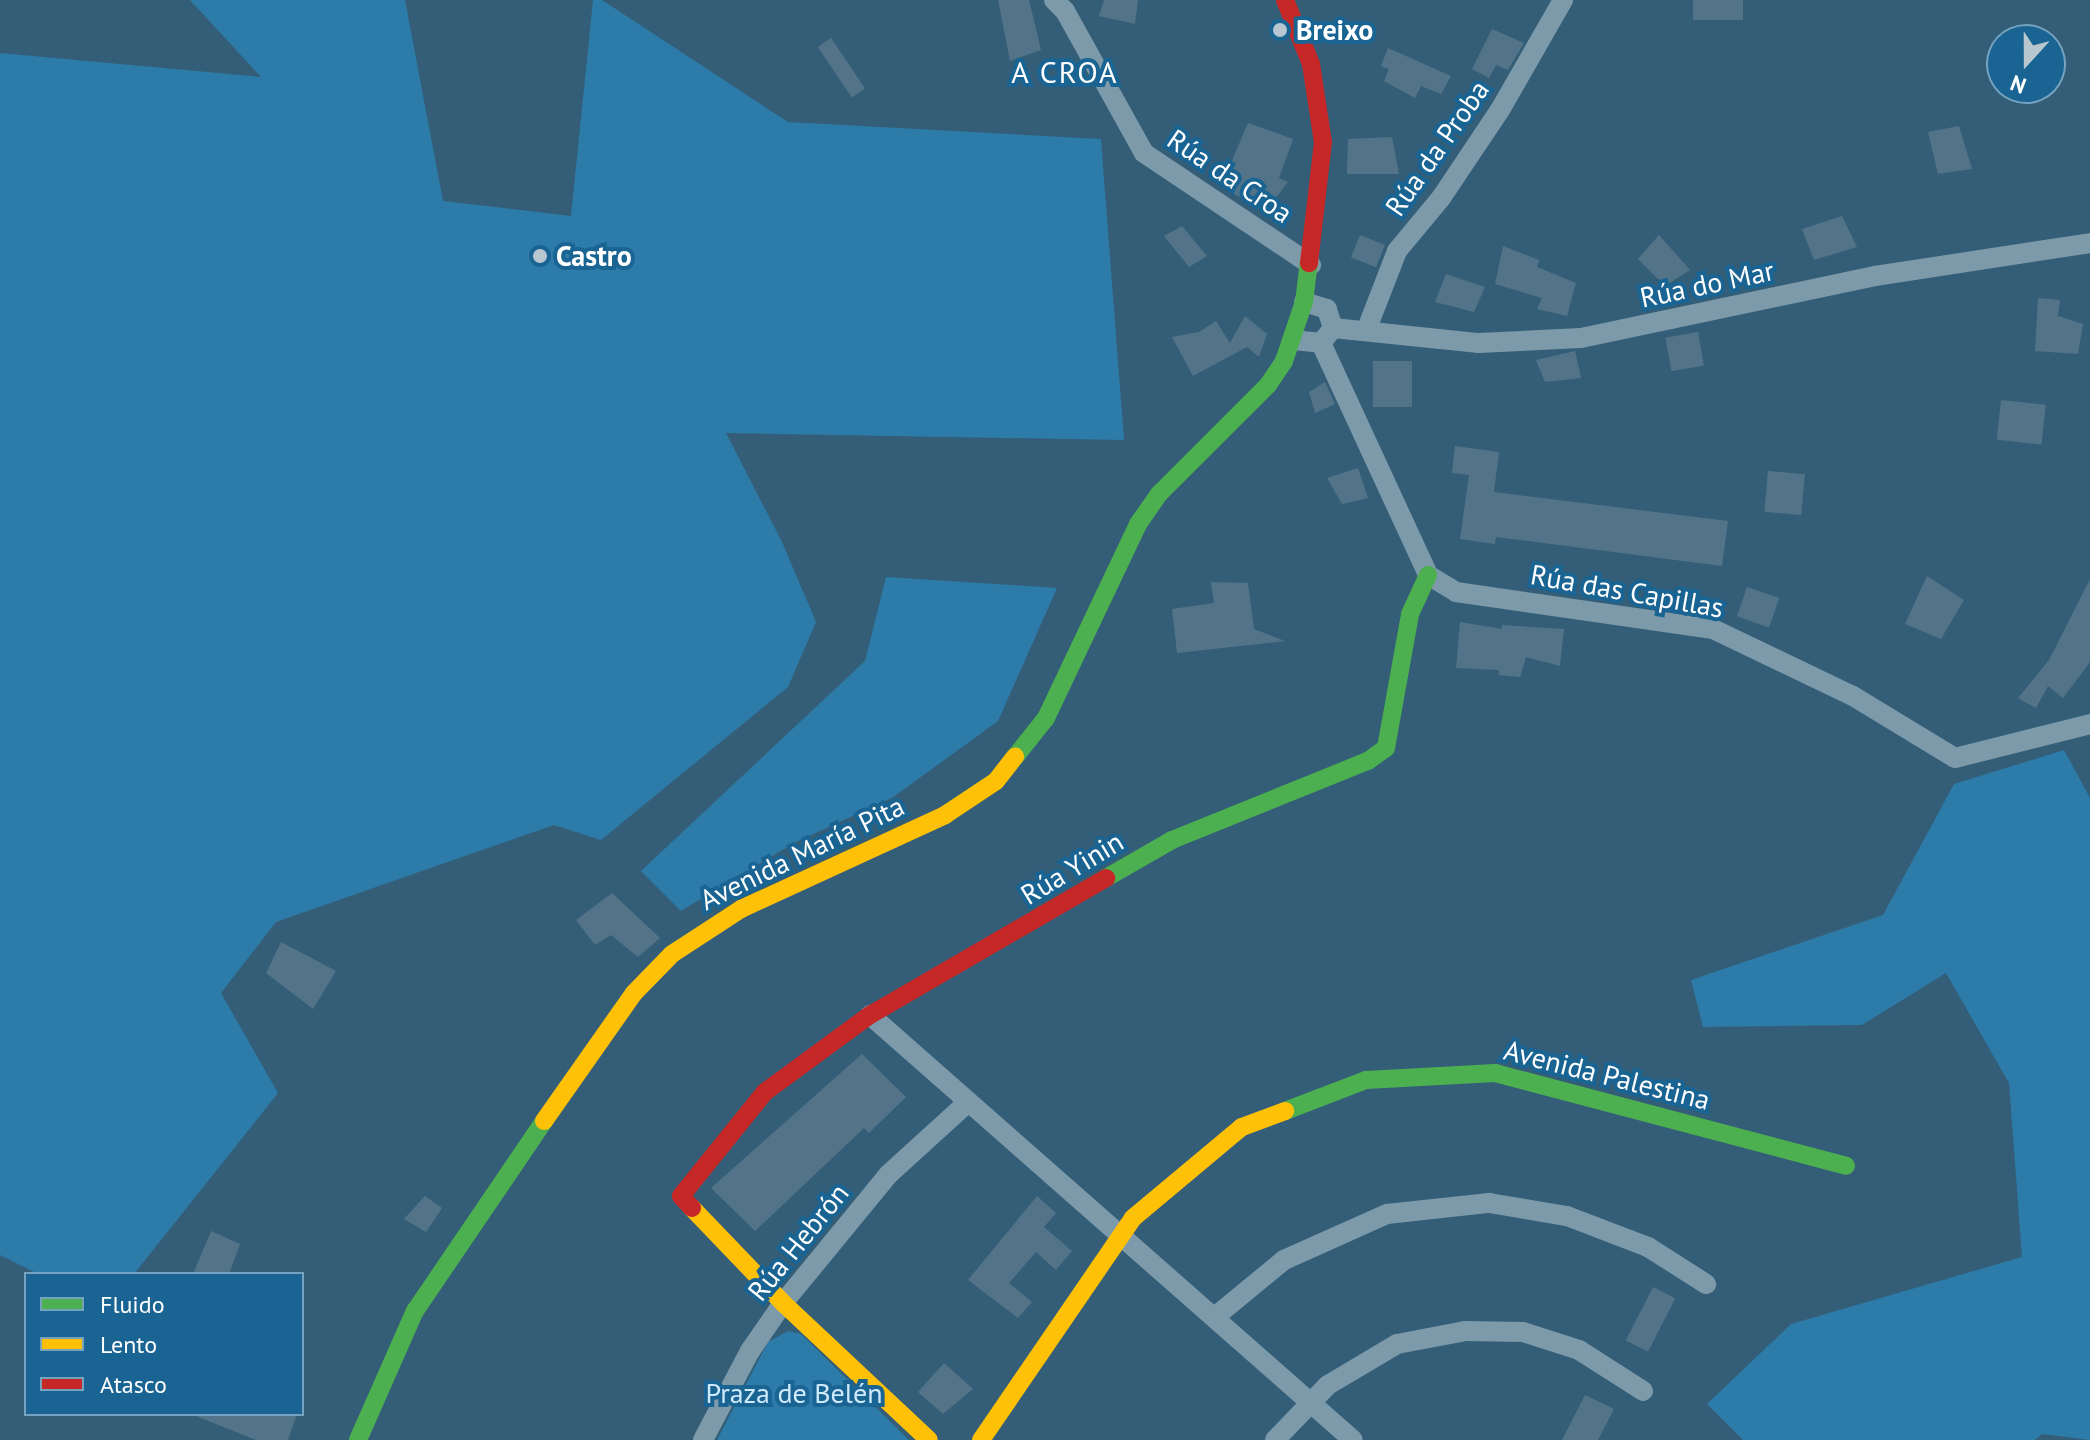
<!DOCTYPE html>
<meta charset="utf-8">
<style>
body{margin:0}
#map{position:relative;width:2090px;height:1440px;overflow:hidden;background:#345e77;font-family:"PT Sans",sans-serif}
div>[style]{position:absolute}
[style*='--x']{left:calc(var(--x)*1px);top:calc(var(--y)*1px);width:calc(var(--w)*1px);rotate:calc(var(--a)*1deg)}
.green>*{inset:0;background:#2d7ba8}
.building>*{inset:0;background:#537488;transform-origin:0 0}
.street>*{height:20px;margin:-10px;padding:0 10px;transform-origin:10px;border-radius:10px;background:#7c9aa9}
.fast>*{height:18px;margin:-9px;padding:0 9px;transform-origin:9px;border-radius:9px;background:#4caf50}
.slow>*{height:18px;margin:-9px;padding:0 9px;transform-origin:9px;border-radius:9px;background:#ffc107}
.jam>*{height:18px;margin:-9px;padding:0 9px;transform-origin:9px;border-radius:9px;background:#c62828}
.dots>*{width:22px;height:22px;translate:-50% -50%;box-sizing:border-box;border:4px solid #196492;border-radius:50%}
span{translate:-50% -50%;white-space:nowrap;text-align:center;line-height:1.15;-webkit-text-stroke:8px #196492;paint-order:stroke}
.poi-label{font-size:28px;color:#fff;font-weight:700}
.left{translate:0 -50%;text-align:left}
.street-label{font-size:28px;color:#fff}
.park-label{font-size:28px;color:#cfebfb}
.neighbourhood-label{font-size:30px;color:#fff;letter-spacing:2px}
.legend{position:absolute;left:24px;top:1272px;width:280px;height:144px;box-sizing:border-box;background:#196492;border:2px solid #75a2be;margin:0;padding:10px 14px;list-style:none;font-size:24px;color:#fff}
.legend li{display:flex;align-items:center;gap:16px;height:40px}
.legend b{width:40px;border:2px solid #75a2be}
.north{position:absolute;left:1986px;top:24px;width:80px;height:80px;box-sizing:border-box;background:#196492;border:2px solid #75a2be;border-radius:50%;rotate:201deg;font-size:22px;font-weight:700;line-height:32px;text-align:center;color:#fff}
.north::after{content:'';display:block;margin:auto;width:28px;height:36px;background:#b8c7cf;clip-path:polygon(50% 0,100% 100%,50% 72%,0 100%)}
</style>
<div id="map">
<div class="green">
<i style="clip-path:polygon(190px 0,405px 0,443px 201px,571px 216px,593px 0,602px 0,788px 122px,1101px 139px,1124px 440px,726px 433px,782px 542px,816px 622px,788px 687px,601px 840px,554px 825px,276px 922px,221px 993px,278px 1093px,134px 1274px,38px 1274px,0 1255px,0 53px,261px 77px)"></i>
<i style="clip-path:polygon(886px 577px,1057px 588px,998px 721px,892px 798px,794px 843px,681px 911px,641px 871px,865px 661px)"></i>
<i style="clip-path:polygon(2064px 750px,2090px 798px,2090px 1440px,2042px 1434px,2035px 1440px,1743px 1440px,1707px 1404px,1791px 1324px,2022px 1257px,2009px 1083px,1946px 973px,1862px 1025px,1703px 1027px,1691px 980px,1883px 915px,1954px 784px)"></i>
<i style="clip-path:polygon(788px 1331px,801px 1334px,909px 1440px,717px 1440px,768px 1342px)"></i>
</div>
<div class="building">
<i style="clip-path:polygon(998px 0,1029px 0,1041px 50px,1010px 61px)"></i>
<i style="clip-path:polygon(1104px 0,1138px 0,1135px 24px,1099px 16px)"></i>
<i style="left:1693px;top:0;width:50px;height:20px"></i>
<i style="clip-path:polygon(1492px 29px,1524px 43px,1508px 70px,1496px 65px,1489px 78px,1472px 69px)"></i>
<i style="left:831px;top:38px;width:61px;height:16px;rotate:56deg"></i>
<i style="clip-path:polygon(1388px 48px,1451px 76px,1441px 94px,1421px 86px,1415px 98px,1384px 81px,1389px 69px,1381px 66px)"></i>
<i style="clip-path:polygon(1248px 123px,1293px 139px,1279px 178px,1288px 182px,1265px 212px,1221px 186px)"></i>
<i style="clip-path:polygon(1959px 126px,1972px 169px,1938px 174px,1928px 132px)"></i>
<i style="clip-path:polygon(1392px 137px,1399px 174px,1347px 174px,1348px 139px)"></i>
<i style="clip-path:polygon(1842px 216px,1857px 247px,1814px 260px,1802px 229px)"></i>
<i style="clip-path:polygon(1182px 226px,1207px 256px,1189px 267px,1164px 236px)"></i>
<i style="left:1360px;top:235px;width:27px;height:24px;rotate:22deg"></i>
<i style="clip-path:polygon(1659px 235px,1690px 270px,1665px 286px,1638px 259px)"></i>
<i style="clip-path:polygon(1503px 246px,1539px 260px,1537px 267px,1576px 283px,1567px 316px,1537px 309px,1542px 298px,1495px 284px)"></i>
<i style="clip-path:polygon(1446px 274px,1485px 287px,1474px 312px,1435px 302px)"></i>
<i style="clip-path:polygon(2038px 298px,2060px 300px,2058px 316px,2083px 324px,2078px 354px,2035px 351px)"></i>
<i style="clip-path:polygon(1245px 316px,1267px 334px,1259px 357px,1247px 347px,1193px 376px,1172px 337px,1199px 332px,1216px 321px,1230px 343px)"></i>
<i style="left:1698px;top:332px;width:34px;height:33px;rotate:80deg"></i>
<i style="clip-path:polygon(1575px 351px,1581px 378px,1545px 382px,1536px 360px)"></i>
<i style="left:1373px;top:361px;width:39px;height:46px"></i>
<i style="clip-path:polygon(1325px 382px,1335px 404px,1315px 413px,1309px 392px)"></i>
<i style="left:2001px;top:400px;width:45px;height:40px;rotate:6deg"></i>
<i style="clip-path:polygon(1455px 446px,1499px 452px,1494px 492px,1728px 521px,1722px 566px,1496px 537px,1495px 544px,1460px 539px,1469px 475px,1452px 473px)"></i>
<i style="clip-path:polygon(1358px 468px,1368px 498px,1342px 504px,1327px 478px)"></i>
<i style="left:1768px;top:471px;width:37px;height:41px;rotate:5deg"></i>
<i style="clip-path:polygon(1927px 576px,1964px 600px,1941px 639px,1905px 624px)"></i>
<i style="clip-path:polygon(2090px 579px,2090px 662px,2063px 698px,2048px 686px,2036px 708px,2018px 698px,2049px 660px)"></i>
<i style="clip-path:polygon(1211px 582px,1248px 583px,1254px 629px,1285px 641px,1177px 653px,1172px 609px,1214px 603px)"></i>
<i style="left:1747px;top:587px;width:34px;height:31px;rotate:19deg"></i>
<i style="clip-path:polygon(1460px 622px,1502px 629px,1502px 625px,1564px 629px,1560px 666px,1526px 657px,1520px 677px,1499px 675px,1499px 670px,1456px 668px)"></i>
<i style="clip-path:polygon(612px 893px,660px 938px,638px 957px,611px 935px,595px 945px,576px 920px)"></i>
<i style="clip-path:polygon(281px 942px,336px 971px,313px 1009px,266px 973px)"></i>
<i style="clip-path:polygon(862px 1054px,906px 1097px,869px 1133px,864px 1128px,755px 1231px,711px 1188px)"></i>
<i style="clip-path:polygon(425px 1196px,442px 1208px,426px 1232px,404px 1219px)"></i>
<i style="clip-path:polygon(1037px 1196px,1056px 1213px,1044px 1227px,1072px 1251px,1056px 1270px,1036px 1252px,1009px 1283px,1032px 1302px,1018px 1318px,968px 1280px)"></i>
<i style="clip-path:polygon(211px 1231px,240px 1244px,229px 1274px,193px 1274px)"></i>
<i style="left:1653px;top:1287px;width:25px;height:60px;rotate:27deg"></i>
<i style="clip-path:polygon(944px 1363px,973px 1389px,943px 1414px,918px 1392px)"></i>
<i style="clip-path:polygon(1585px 1395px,1614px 1409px,1598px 1440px,1562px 1440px)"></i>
<i style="clip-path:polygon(191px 1414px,297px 1414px,288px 1440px,256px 1440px)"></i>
</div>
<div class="street">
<i style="--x:1054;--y:0;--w:16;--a:45"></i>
<i style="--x:1065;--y:11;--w:162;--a:60.9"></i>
<i style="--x:1144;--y:153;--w:201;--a:33.8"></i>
<i style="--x:1333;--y:328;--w:147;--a:5.9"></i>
<i style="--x:1479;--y:343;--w:102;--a:-2.8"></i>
<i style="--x:1581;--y:338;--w:300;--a:-11.9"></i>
<i style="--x:1875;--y:276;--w:218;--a:-8.7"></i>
<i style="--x:1366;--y:331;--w:86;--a:-68.8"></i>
<i style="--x:1397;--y:251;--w:69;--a:-50.3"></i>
<i style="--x:1441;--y:198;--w:106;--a:-56.2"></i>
<i style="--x:1500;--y:110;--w:127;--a:-60.2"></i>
<i style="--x:1294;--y:340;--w:27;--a:6"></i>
<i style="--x:1321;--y:343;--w:19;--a:-51"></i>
<i style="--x:1333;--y:328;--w:20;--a:-108"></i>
<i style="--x:1327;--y:309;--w:24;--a:-163"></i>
<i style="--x:1321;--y:343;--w:255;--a:65.2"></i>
<i style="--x:1428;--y:575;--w:33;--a:31"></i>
<i style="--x:1456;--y:592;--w:260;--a:8.2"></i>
<i style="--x:1713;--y:629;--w:155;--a:25.6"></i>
<i style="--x:1853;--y:696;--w:119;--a:31.3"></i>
<i style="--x:1955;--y:758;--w:139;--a:-14.1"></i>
<i style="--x:870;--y:1015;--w:643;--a:41.35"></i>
<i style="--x:1216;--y:1316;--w:88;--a:-39.5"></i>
<i style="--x:1284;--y:1260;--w:113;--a:-24.1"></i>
<i style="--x:1387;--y:1214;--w:103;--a:-6.2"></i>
<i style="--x:1489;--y:1203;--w:79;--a:9.5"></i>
<i style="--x:1567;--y:1216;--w:87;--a:20.9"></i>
<i style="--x:1648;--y:1247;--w:69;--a:32.5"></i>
<i style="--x:703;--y:1440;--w:101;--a:-62.2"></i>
<i style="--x:750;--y:1351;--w:58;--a:-55.5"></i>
<i style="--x:783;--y:1303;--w:167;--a:-50.6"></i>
<i style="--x:889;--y:1174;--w:107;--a:-42.3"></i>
<i style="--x:1275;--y:1440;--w:76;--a:-46.1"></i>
<i style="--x:1328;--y:1385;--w:80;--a:-30.7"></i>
<i style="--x:1397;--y:1344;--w:69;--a:-10.8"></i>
<i style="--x:1465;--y:1331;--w:58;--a:1"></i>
<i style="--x:1523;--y:1332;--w:59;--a:17.8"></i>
<i style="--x:1579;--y:1350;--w:76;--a:32.6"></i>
</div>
<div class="fast">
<i style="--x:1015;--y:757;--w:50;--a:-51.5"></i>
<i style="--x:1046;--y:718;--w:215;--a:-64.6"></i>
<i style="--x:1138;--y:524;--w:37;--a:-55"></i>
<i style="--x:1159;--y:494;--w:154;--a:-45"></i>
<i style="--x:1268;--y:385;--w:29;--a:-56"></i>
<i style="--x:1284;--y:361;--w:62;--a:-71.3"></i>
<i style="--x:1304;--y:302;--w:39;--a:-83"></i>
<i style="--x:1106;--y:878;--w:76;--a:-29.9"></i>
<i style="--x:1172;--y:840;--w:211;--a:-22"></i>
<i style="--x:1368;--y:761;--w:22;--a:-36"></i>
<i style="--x:1386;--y:748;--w:136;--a:-79.8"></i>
<i style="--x:1410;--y:614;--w:43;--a:-65.2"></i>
<i style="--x:1285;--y:1111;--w:87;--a:-20.9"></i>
<i style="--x:1366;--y:1080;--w:129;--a:-3.1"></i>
<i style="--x:1495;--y:1073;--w:363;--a:14.8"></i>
<i style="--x:358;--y:1440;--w:141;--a:-66.2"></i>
<i style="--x:415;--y:1311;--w:230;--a:-55.8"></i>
</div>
<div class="slow">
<i style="--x:544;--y:1121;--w:156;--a:-54.9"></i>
<i style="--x:634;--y:993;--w:54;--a:-45.7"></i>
<i style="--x:672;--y:954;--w:82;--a:-33.1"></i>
<i style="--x:741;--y:909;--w:225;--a:-24.7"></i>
<i style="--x:945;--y:815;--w:61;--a:-33.7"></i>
<i style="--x:996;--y:781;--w:31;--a:-52"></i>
<i style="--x:692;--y:1208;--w:132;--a:46.2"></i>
<i style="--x:783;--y:1303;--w:200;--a:43.2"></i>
<i style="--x:981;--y:1440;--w:269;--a:-55.6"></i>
<i style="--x:1133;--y:1218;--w:142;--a:-39.9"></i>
<i style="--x:1242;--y:1127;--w:46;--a:-20.4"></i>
</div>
<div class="jam">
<i style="--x:1285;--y:0;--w:69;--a:67.9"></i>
<i style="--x:1311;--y:64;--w:79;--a:81.3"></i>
<i style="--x:1323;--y:142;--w:122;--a:96.6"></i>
<i style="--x:692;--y:1208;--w:16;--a:-133"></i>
<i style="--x:681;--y:1196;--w:134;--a:-51.1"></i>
<i style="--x:765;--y:1092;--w:130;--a:-36.3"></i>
<i style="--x:870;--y:1015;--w:273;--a:-30.1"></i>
</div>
<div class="dots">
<i style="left:1280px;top:30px;background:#b8c7cf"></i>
<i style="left:540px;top:256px;background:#b8c7cf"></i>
</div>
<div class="poi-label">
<span class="left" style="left:1296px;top:30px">Breixo</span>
<span class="left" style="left:556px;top:256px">Castro</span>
</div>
<div class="street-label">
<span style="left:1437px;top:148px;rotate:-55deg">Rúa da Proba</span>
<span style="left:1230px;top:176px;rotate:34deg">Rúa da Croa</span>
<span style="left:1707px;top:284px;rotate:-12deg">Rúa do Mar</span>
<span style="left:1627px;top:591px;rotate:10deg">Rúa das Capillas</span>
<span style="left:802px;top:853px;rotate:-26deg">Avenida María Pita</span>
<span style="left:1072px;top:868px;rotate:-31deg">Rúa Yinin</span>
<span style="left:1607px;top:1075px;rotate:14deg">Avenida Palestina</span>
<span style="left:798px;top:1242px;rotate:-51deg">Rúa Hebrón</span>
</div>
<div class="park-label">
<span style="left:794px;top:1393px">Praza de Belén</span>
</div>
<div class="neighbourhood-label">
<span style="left:1065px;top:72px">A CROA</span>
</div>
<ul class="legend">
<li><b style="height:10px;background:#4caf50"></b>Fluido</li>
<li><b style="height:10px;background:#ffc107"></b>Lento</li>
<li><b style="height:10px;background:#c62828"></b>Atasco</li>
</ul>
<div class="north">N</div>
</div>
